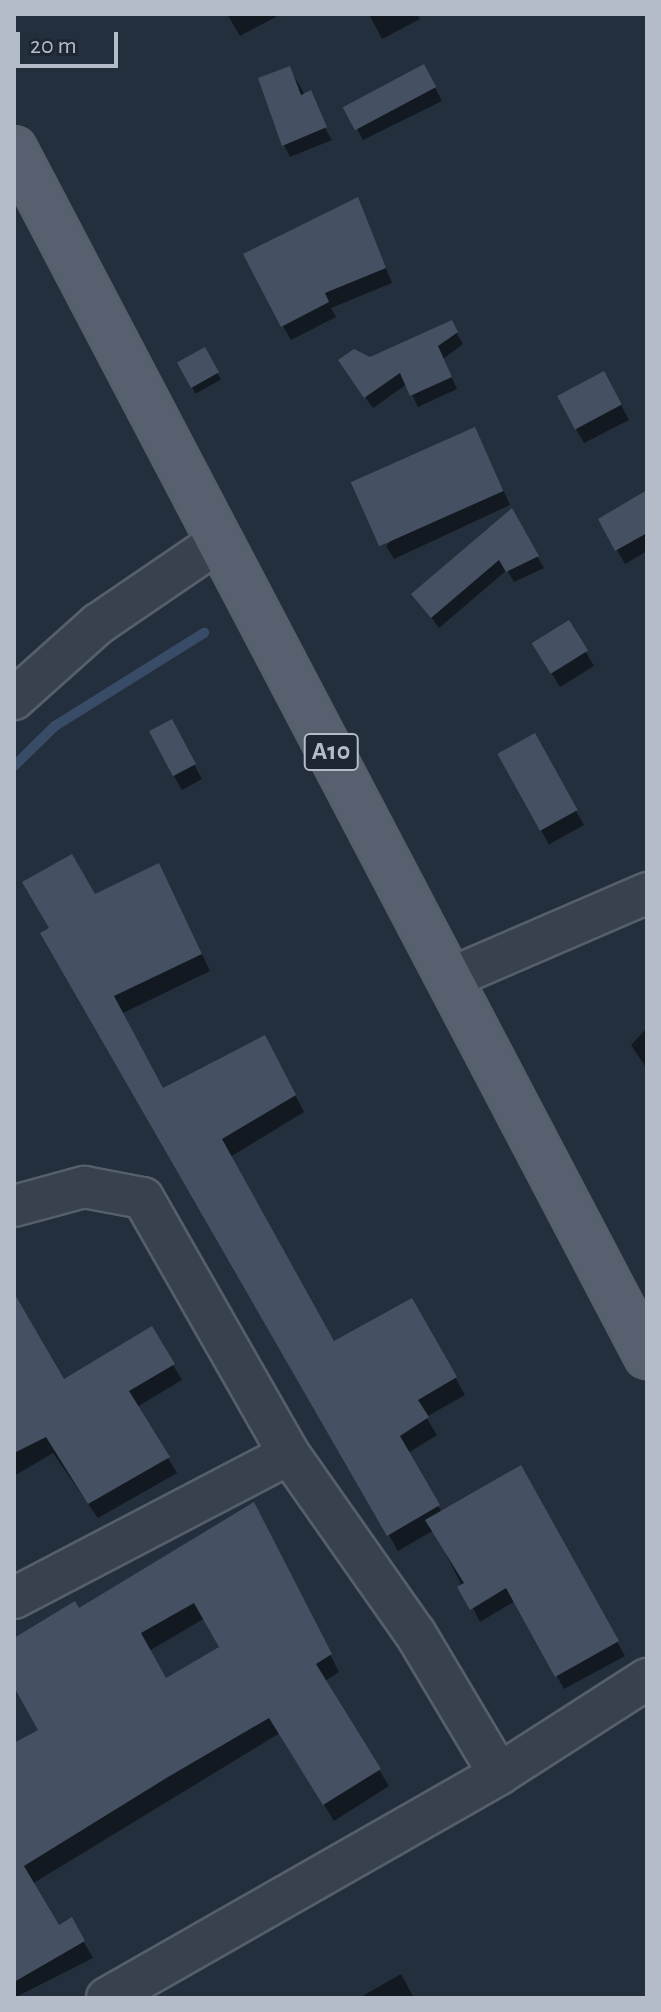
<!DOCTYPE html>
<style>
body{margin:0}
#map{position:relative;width:661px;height:2012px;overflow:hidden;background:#242f3e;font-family:"Alegreya Sans",sans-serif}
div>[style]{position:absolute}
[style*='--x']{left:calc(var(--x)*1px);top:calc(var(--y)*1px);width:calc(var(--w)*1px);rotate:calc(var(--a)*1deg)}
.shadow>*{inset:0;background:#0007;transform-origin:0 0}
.stream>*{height:10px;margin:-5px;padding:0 5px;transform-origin:5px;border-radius:5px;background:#394c67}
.building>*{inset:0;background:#455162;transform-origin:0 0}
.roads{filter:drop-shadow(2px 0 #565f6c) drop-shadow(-2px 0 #565f6c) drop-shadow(0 2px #565f6c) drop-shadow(0 -2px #565f6c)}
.street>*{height:40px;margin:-20px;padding:0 20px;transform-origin:20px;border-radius:20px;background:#38414e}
.primary>*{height:44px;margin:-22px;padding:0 22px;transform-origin:22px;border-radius:22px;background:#56606e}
span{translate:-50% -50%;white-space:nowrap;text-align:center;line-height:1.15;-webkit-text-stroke:6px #1d2633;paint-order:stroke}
.shield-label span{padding:2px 6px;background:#1d2633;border:2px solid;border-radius:6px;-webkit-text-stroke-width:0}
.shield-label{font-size:26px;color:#b4bcc9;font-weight:700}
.frame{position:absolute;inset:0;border:16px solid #b4bcc9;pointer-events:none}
.scale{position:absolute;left:16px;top:32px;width:102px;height:36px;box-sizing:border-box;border:4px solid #b4bcc9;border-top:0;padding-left:10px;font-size:24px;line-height:28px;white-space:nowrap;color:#b4bcc9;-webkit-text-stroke:6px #1d2633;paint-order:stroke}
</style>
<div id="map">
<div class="shadow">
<i style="clip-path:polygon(227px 14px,274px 14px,276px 17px,240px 36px)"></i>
<i style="clip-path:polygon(369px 14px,417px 14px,420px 19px,382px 39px)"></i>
<i style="clip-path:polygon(289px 68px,332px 140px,290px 157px,284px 145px)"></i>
<i style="clip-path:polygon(431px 80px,442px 101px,363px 140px,345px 106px)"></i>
<i style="clip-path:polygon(357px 200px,392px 283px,331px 308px,336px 317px,291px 340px,283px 326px)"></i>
<i style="clip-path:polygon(451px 323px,463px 344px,443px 359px,457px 389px,418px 407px,407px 384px,373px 408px,348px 373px)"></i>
<i style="left:204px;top:349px;width:35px;height:29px;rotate:61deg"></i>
<i style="clip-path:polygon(612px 388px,629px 420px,584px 443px,576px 429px)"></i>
<i style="clip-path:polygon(482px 443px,510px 505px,394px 559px,386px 546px)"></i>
<i style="clip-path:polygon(647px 504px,647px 551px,625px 564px,600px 520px)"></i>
<i style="clip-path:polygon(511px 511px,544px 568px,514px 582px,507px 570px,439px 628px,414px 594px)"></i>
<i style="clip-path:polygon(568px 622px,594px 666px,560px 687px,542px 658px)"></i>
<i style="clip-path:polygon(171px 722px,202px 779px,182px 790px,174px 776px)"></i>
<i style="left:534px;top:735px;width:103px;height:40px;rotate:61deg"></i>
<i style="clip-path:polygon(168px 882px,210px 971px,121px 1014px,162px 1091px,274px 1054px,304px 1112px,230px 1157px,334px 1344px,412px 1301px,465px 1395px,426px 1417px,437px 1435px,408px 1453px,442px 1513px,520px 1468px,625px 1656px,564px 1689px,515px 1601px,480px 1622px,434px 1530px,398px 1551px,43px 934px,94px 896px)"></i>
<i style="clip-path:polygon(647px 1028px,647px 1069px,631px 1045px)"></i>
<i style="clip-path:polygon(14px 1297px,63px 1381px,151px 1328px,182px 1380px,137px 1407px,177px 1473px,98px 1518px,53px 1453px,14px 1476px)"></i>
<i style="clip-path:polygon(evenodd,263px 1521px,339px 1672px,325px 1681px,389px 1786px,334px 1821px,280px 1733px,32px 1884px,58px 1928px,71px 1920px,93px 1958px,14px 1998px,14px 1746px,41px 1730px,14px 1683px,14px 1640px,263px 1521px,205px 1618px,222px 1648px,166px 1680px,149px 1651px,205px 1618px)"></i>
<i style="clip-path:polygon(401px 1974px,414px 1998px,359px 1998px)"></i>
</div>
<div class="stream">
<i style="--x:14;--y:766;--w:57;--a:-44.3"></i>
<i style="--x:55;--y:726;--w:176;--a:-32"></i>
</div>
<div class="building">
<i style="left:424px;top:64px;width:26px;height:92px;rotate:62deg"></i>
<i style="clip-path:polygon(290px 66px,301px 95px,311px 90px,327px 127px,282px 146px,258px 78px)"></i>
<i style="clip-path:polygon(358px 197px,386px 268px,325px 293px,329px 302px,281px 327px,243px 254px)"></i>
<i style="clip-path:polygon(452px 320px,458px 332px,438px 346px,452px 377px,410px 396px,400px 373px,364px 398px,338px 360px,354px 349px,370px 357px)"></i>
<i style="left:205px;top:347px;width:29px;height:32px;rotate:61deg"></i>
<i style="left:604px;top:371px;width:38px;height:53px;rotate:62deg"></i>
<i style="left:475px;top:427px;width:70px;height:136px;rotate:66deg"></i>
<i style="clip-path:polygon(647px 490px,647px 533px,615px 551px,598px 519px)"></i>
<i style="clip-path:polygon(512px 508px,539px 556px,506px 572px,499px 560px,431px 618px,411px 594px)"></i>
<i style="left:569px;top:620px;width:36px;height:44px;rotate:58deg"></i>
<i style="left:172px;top:719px;width:51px;height:26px;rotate:62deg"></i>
<i style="left:535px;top:733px;width:88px;height:43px;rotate:61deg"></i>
<i style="clip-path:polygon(72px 854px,95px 894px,159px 863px,202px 954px,114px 996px,163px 1088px,265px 1035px,296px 1095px,222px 1139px,334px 1341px,412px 1298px,457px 1377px,418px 1400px,429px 1417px,400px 1436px,440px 1505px,387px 1536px,40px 933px,49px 928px,22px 882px)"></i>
<i style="clip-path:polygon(14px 1293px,64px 1379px,152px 1326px,175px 1364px,129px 1391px,170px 1457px,88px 1504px,46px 1437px,14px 1453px)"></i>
<i style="clip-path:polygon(521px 1465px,619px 1641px,555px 1677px,506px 1588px,470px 1610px,457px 1587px,464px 1583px,425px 1520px)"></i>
<i style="clip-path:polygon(evenodd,254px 1502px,332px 1654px,316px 1664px,381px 1769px,323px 1805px,269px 1718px,168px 1777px,24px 1866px,59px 1925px,72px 1917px,85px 1941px,14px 1982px,14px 1743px,38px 1730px,14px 1687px,14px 1638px,75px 1601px,79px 1608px,254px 1502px,194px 1603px,219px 1647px,166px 1678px,141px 1633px,194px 1603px)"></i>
</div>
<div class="roads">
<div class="street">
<i style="--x:14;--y:699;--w:113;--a:-41.8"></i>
<i style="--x:98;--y:624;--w:145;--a:-34.3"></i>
<i style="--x:451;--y:978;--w:214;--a:-23.4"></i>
<i style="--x:14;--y:1206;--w:73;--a:-15.2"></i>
<i style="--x:84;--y:1187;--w:60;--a:10.6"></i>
<i style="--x:143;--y:1198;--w:295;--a:60.3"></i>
<i style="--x:289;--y:1454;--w:219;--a:54.9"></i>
<i style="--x:415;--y:1633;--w:164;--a:59.2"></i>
<i style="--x:14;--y:1598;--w:310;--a:-27.6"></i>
<i style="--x:107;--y:1998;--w:451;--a:-29.7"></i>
<i style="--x:499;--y:1774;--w:176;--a:-32.7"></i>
</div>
<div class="primary">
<i style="--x:14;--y:149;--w:1363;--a:62.33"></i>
</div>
</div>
<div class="shield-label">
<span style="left:331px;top:752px">A10</span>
</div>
<div class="frame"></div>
<div class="scale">20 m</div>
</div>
